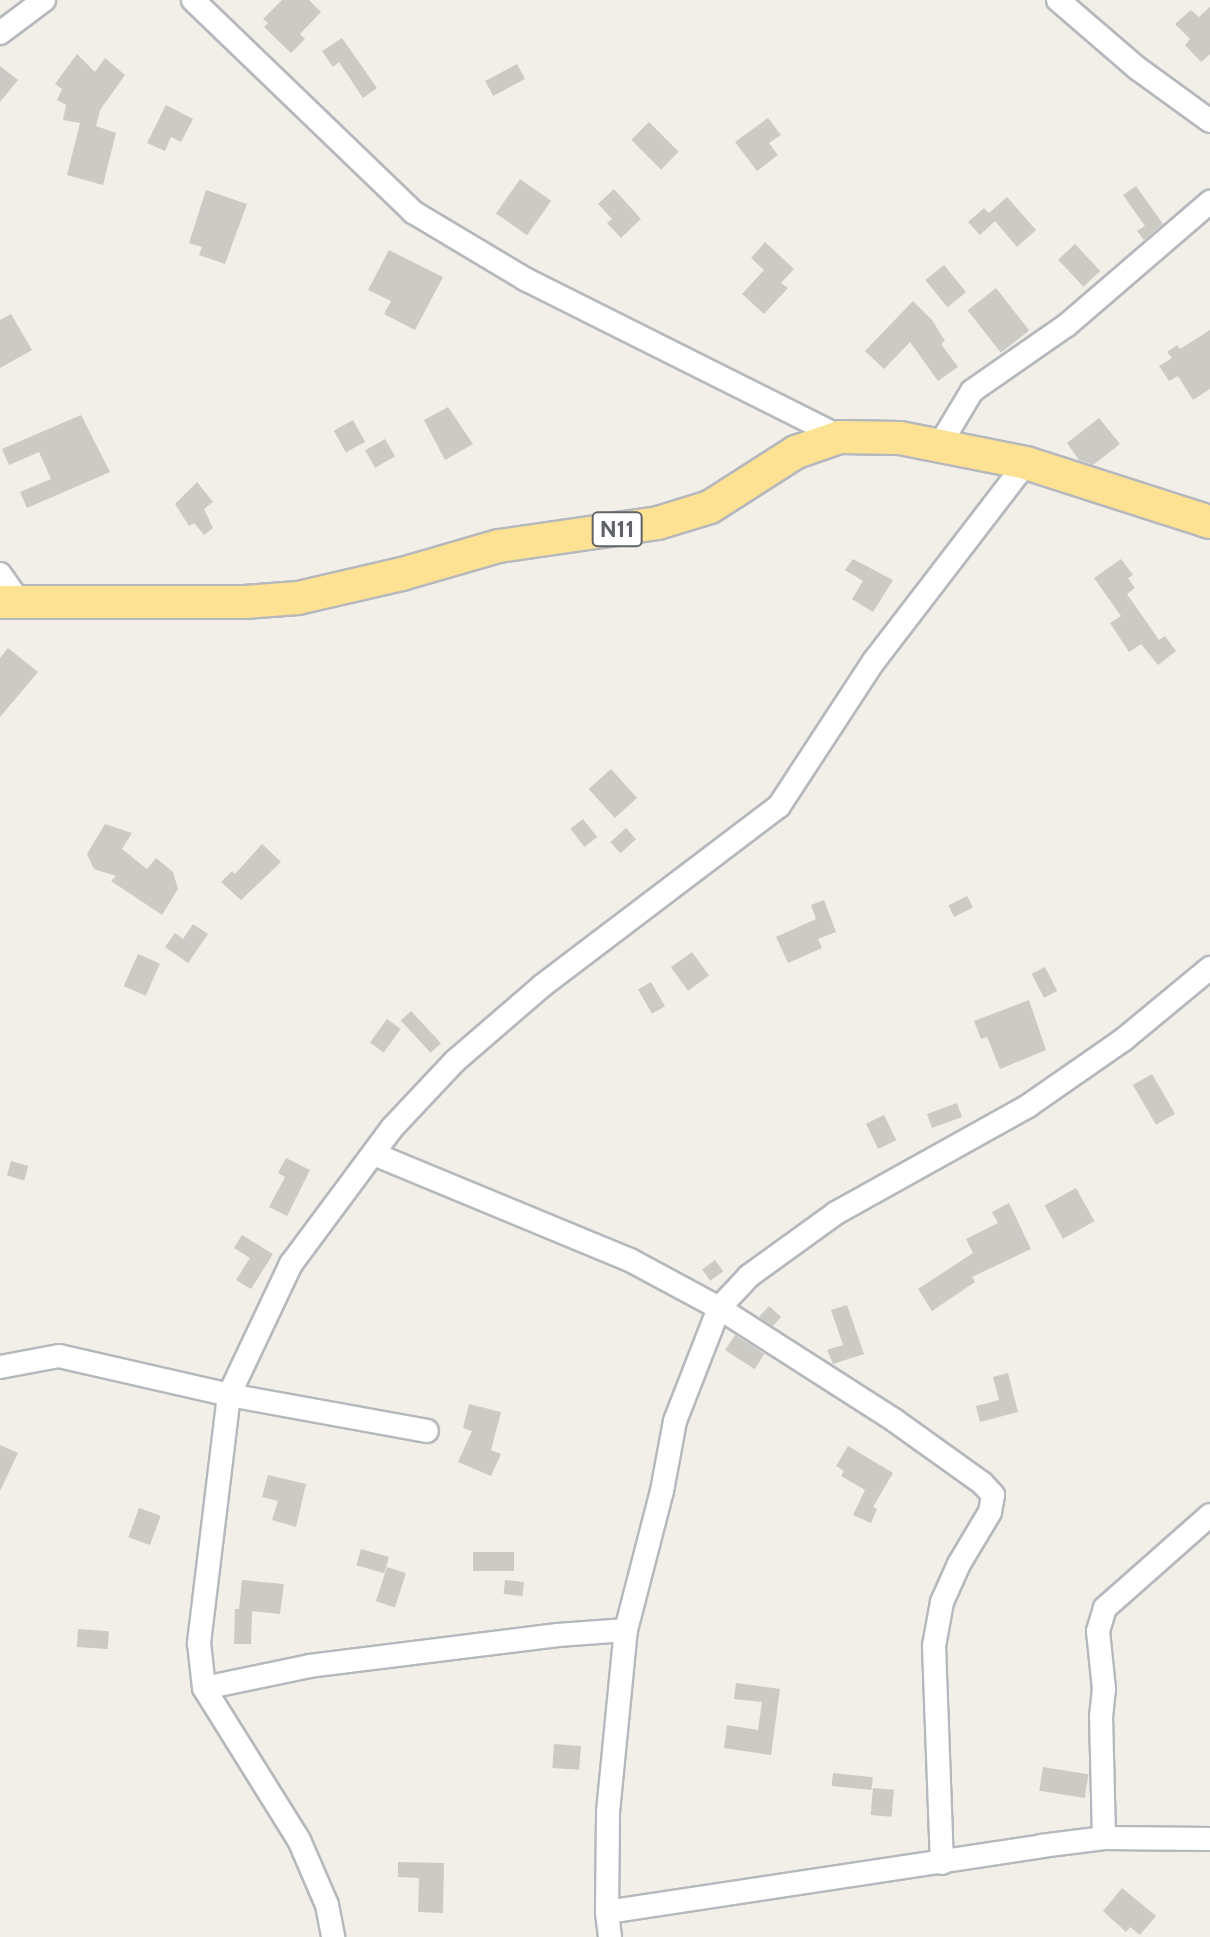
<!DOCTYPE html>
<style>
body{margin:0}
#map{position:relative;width:1210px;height:1937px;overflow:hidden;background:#f1efe8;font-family:Cabin,sans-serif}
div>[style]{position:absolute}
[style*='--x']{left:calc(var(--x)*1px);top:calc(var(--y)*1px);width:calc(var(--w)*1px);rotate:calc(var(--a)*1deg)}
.building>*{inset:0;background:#cccac5;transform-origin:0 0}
.roads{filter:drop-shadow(2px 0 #b5b8bc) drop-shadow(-2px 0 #b5b8bc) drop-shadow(0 2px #b5b8bc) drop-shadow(0 -2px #b5b8bc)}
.minor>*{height:22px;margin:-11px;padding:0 11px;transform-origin:11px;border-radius:11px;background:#fff}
.highway>*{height:32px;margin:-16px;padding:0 16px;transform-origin:16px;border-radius:16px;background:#fde293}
span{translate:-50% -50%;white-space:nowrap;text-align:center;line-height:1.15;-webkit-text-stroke:6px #fff;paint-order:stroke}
.shield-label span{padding:2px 6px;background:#fff;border:2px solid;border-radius:6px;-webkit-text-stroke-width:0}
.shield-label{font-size:24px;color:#5f6368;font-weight:700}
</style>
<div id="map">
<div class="building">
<i style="clip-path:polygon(282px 0,309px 0,321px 12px,300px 34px,305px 39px,291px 53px,264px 27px,268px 23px,263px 19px)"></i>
<i style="clip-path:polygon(1210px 7px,1210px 54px,1201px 62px,1185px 45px,1190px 39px,1175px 24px,1191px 10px,1199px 17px)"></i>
<i style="clip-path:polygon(342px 38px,377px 88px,363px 98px,339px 62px,333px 67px,322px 51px)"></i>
<i style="clip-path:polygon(77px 54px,95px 72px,105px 58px,125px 75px,100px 110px,96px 126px,116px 133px,103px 185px,67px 175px,80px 123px,63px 120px,66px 105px,57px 100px,62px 89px,55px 84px)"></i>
<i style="left:517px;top:64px;width:17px;height:36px;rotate:62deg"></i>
<i style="clip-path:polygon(0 66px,18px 80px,0 102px)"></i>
<i style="clip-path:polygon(166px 105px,193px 119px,181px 142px,171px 137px,165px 151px,147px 143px)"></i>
<i style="clip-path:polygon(768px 118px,781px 135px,769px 143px,778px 155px,757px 171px,735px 142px)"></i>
<i style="left:649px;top:122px;width:42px;height:25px;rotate:45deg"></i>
<i style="left:520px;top:179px;width:38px;height:42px;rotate:35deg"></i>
<i style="clip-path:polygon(1136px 186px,1163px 224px,1144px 240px,1137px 231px,1145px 226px,1123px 195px)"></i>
<i style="clip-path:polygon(614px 189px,641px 219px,621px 238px,607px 223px,612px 219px,598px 204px)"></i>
<i style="clip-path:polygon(206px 190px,247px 204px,225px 264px,199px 255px,202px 247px,189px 243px)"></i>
<i style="clip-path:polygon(1007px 197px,1036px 230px,1017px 247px,995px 221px,980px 235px,968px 222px,984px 208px,989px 213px)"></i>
<i style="clip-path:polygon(765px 242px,794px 269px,781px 283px,788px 288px,764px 314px,742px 294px,764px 270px,751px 258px)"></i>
<i style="left:1075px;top:244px;width:37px;height:23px;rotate:47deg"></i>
<i style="clip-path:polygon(389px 250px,443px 277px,415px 330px,384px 314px,391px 301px,368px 290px)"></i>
<i style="left:944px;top:265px;width:35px;height:24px;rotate:51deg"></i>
<i style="left:996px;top:288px;width:54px;height:36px;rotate:52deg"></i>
<i style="clip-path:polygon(913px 301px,932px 320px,945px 341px,941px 344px,958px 367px,938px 381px,910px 342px,884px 369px,865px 351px)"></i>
<i style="clip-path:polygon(11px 314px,32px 350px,0 368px,0 320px)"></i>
<i style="clip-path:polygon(1210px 330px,1210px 389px,1193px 400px,1178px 376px,1169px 381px,1159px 366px,1172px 358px,1167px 352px,1177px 345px,1180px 349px)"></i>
<i style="clip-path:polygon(448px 407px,473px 444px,445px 460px,424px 420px)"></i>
<i style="clip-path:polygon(81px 415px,110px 472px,27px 508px,20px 492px,51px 479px,39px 452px,9px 465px,2px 449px)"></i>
<i style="clip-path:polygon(1099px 418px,1120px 444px,1093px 465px,1079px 460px,1067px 443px)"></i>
<i style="left:353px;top:420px;width:25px;height:22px;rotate:61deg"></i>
<i style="left:385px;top:439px;width:20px;height:23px;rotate:60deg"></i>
<i style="clip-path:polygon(197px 482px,213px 502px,204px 509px,213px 528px,204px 535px,194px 523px,189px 526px,175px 504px)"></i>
<i style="clip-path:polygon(853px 559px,893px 580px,873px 612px,852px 599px,863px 581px,845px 570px)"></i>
<i style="clip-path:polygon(1121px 559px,1133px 575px,1128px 578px,1135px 588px,1127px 594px,1159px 640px,1165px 636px,1176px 651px,1158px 665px,1141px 644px,1129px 652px,1110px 623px,1121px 616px,1094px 578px)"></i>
<i style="clip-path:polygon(8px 648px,38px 672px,0 717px,0 658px)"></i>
<i style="left:611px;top:769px;width:39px;height:30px;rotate:48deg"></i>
<i style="left:583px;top:819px;width:23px;height:16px;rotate:52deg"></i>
<i style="clip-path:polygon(105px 824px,132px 833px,122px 849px,147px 869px,156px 858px,173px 872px,178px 889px,162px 915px,111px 881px,116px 876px,94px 869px,87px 854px)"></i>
<i style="left:626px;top:828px;width:15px;height:21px;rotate:48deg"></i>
<i style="clip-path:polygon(262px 844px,281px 862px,241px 900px,221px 882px,232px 871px,235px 874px)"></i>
<i style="left:967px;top:896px;width:13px;height:21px;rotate:63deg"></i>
<i style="clip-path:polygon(824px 900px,836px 932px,818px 939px,822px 948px,788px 963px,776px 937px,816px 919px,811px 905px)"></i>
<i style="clip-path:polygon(193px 924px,208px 934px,188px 963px,165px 947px,175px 933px,183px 939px)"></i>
<i style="left:692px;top:952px;width:29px;height:26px;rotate:54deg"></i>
<i style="left:138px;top:954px;width:24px;height:35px;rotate:24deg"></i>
<i style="left:1045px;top:967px;width:27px;height:15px;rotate:63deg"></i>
<i style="left:651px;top:982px;width:28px;height:15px;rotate:60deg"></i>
<i style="clip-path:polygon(1029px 1000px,1046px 1050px,1000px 1069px,987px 1037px,981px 1039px,974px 1021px)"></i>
<i style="left:411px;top:1011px;width:44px;height:14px;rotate:47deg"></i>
<i style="left:387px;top:1019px;width:17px;height:29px;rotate:36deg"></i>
<i style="left:1152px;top:1074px;width:46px;height:22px;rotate:60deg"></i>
<i style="left:957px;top:1103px;width:15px;height:32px;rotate:70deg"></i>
<i style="left:884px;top:1115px;width:28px;height:20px;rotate:64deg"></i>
<i style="clip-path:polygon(286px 1158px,310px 1170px,287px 1216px,269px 1207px,285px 1177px,278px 1173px)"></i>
<i style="left:11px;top:1161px;width:18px;height:15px;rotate:16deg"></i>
<i style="left:1076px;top:1188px;width:38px;height:36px;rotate:61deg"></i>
<i style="clip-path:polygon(1009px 1203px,1031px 1249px,972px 1277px,975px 1282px,932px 1311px,918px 1289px,973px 1253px,966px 1239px,998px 1223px,992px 1212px)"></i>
<i style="clip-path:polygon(242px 1235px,273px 1254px,251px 1289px,236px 1280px,250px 1258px,234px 1248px)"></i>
<i style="left:715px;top:1260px;width:14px;height:16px;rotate:54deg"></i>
<i style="clip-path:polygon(847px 1305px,864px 1354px,833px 1364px,827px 1350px,843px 1345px,831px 1310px)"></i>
<i style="clip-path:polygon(769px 1306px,781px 1317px,773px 1326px,759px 1317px)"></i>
<i style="left:735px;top:1335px;width:35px;height:18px;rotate:33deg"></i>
<i style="clip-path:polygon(1008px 1373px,1018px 1412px,980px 1422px,976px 1406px,999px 1400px,993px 1377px)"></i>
<i style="clip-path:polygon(469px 1404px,501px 1412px,491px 1450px,501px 1454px,491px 1476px,458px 1462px,472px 1431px,463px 1428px)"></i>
<i style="clip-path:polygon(0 1445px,18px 1453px,0 1491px)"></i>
<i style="clip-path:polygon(848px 1446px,893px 1473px,873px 1507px,877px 1509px,871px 1523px,853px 1515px,865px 1490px,841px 1476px,844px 1471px,836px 1466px)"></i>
<i style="clip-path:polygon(268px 1475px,306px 1484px,296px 1527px,272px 1520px,278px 1501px,262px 1497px)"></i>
<i style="left:139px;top:1508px;width:23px;height:31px;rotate:20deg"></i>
<i style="left:361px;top:1549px;width:29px;height:17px;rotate:16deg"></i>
<i style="left:514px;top:1552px;width:19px;height:41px;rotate:90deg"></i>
<i style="left:387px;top:1567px;width:20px;height:36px;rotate:18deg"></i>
<i style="clip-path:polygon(242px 1580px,284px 1584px,280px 1614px,252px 1611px,251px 1644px,234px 1644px,235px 1609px,239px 1609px)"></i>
<i style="left:505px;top:1580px;width:19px;height:14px;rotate:6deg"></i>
<i style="left:78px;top:1629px;width:31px;height:18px;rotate:4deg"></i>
<i style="clip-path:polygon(736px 1683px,780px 1689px,771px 1755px,724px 1748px,727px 1725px,758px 1730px,762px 1702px,734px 1699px)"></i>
<i style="left:554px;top:1744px;width:27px;height:24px;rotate:4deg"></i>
<i style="left:1043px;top:1767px;width:46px;height:24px;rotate:9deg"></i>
<i style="left:833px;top:1773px;width:40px;height:13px;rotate:6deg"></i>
<i style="left:873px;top:1788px;width:21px;height:27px;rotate:5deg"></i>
<i style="clip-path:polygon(398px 1862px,444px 1863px,443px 1913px,418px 1912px,419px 1878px,398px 1877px)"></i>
<i style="clip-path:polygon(1122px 1888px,1156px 1916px,1140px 1935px,1130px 1927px,1126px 1932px,1103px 1911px)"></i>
</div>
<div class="roads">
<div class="minor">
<i style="--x:193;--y:0;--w:306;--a:43.9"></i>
<i style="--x:413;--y:212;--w:131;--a:30.9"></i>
<i style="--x:525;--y:279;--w:352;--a:26.6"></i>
<i style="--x:1058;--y:0;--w:104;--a:40.7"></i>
<i style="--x:1137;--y:68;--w:90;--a:36"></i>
<i style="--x:0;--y:33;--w:55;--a:-36.9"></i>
<i style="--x:939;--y:446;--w:64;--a:-59"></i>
<i style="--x:972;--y:391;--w:116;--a:-34.8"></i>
<i style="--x:1067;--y:325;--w:189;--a:-40.7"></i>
<i style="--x:0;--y:574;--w:33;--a:55"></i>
<i style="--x:374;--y:1154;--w:277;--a:22.5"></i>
<i style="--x:630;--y:1260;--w:101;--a:28.3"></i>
<i style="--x:719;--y:1308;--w:208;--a:32.6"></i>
<i style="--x:894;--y:1420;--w:108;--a:35.6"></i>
<i style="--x:982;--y:1483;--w:16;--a:47"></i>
<i style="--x:993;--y:1495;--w:17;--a:100"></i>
<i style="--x:990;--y:1512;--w:61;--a:120.8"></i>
<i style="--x:959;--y:1564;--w:42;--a:114.1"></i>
<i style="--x:942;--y:1602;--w:45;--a:100.3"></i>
<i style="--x:934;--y:1646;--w:217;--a:87.9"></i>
<i style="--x:0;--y:1367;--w:60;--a:-10.6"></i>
<i style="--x:59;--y:1356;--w:174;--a:12.9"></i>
<i style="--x:229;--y:1395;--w:201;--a:10.3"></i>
<i style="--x:626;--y:1630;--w:68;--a:175.8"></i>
<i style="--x:558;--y:1635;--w:250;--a:172.9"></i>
<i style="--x:310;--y:1666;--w:108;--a:168.3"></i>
<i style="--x:204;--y:1688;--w:45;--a:-96.3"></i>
<i style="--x:199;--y:1643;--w:250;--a:-83.1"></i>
<i style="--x:229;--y:1395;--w:145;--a:-64.7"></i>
<i style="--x:291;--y:1264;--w:169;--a:-53.4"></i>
<i style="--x:392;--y:1128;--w:92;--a:-46.8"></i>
<i style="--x:455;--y:1061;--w:116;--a:-40.8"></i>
<i style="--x:543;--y:985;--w:296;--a:-37.2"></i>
<i style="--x:779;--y:806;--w:173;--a:-56.8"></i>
<i style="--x:874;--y:661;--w:250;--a:-52.5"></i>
<i style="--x:204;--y:1688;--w:179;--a:58"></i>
<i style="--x:299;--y:1840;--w:71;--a:66.7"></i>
<i style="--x:327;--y:1905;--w:33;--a:79"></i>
<i style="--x:1104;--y:1838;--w:121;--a:-91.4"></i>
<i style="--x:1101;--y:1717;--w:28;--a:-84"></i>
<i style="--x:1104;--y:1689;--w:58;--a:-95.9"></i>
<i style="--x:1098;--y:1631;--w:24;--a:-73"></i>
<i style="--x:1105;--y:1608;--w:140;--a:-41.5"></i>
<i style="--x:607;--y:1912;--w:439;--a:-8.6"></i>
<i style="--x:1041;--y:1846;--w:64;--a:-7.2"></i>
<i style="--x:1104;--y:1838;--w:106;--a:0.5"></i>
<i style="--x:610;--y:1937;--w:25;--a:-97"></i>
<i style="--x:607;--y:1912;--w:100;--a:-89.4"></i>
<i style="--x:608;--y:1812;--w:183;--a:-84.4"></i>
<i style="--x:626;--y:1630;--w:144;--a:-75.5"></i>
<i style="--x:662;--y:1491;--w:71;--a:-79.5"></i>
<i style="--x:675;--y:1421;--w:121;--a:-68.7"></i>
<i style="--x:719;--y:1308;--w:44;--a:-46.8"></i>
<i style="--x:749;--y:1276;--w:107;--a:-35.9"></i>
<i style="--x:836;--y:1213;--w:220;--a:-29.1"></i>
<i style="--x:1028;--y:1106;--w:116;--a:-34.8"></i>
<i style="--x:1123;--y:1040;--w:113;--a:-39.6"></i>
</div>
<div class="highway">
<i style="--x:0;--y:602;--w:245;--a:0"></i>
<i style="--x:245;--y:602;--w:53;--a:-4.3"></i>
<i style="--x:298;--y:598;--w:107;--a:-13"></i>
<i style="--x:402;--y:574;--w:101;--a:-16.1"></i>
<i style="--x:499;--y:546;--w:161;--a:-8.2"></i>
<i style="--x:658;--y:523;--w:54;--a:-17.1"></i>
<i style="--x:710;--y:507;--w:102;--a:-32.6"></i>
<i style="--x:796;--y:452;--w:46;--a:-18.8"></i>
<i style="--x:840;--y:437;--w:60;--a:1"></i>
<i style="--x:900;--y:438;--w:128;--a:11.2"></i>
<i style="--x:1026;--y:463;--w:193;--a:17.8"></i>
</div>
</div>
<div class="shield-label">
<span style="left:617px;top:529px">N11</span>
</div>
</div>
